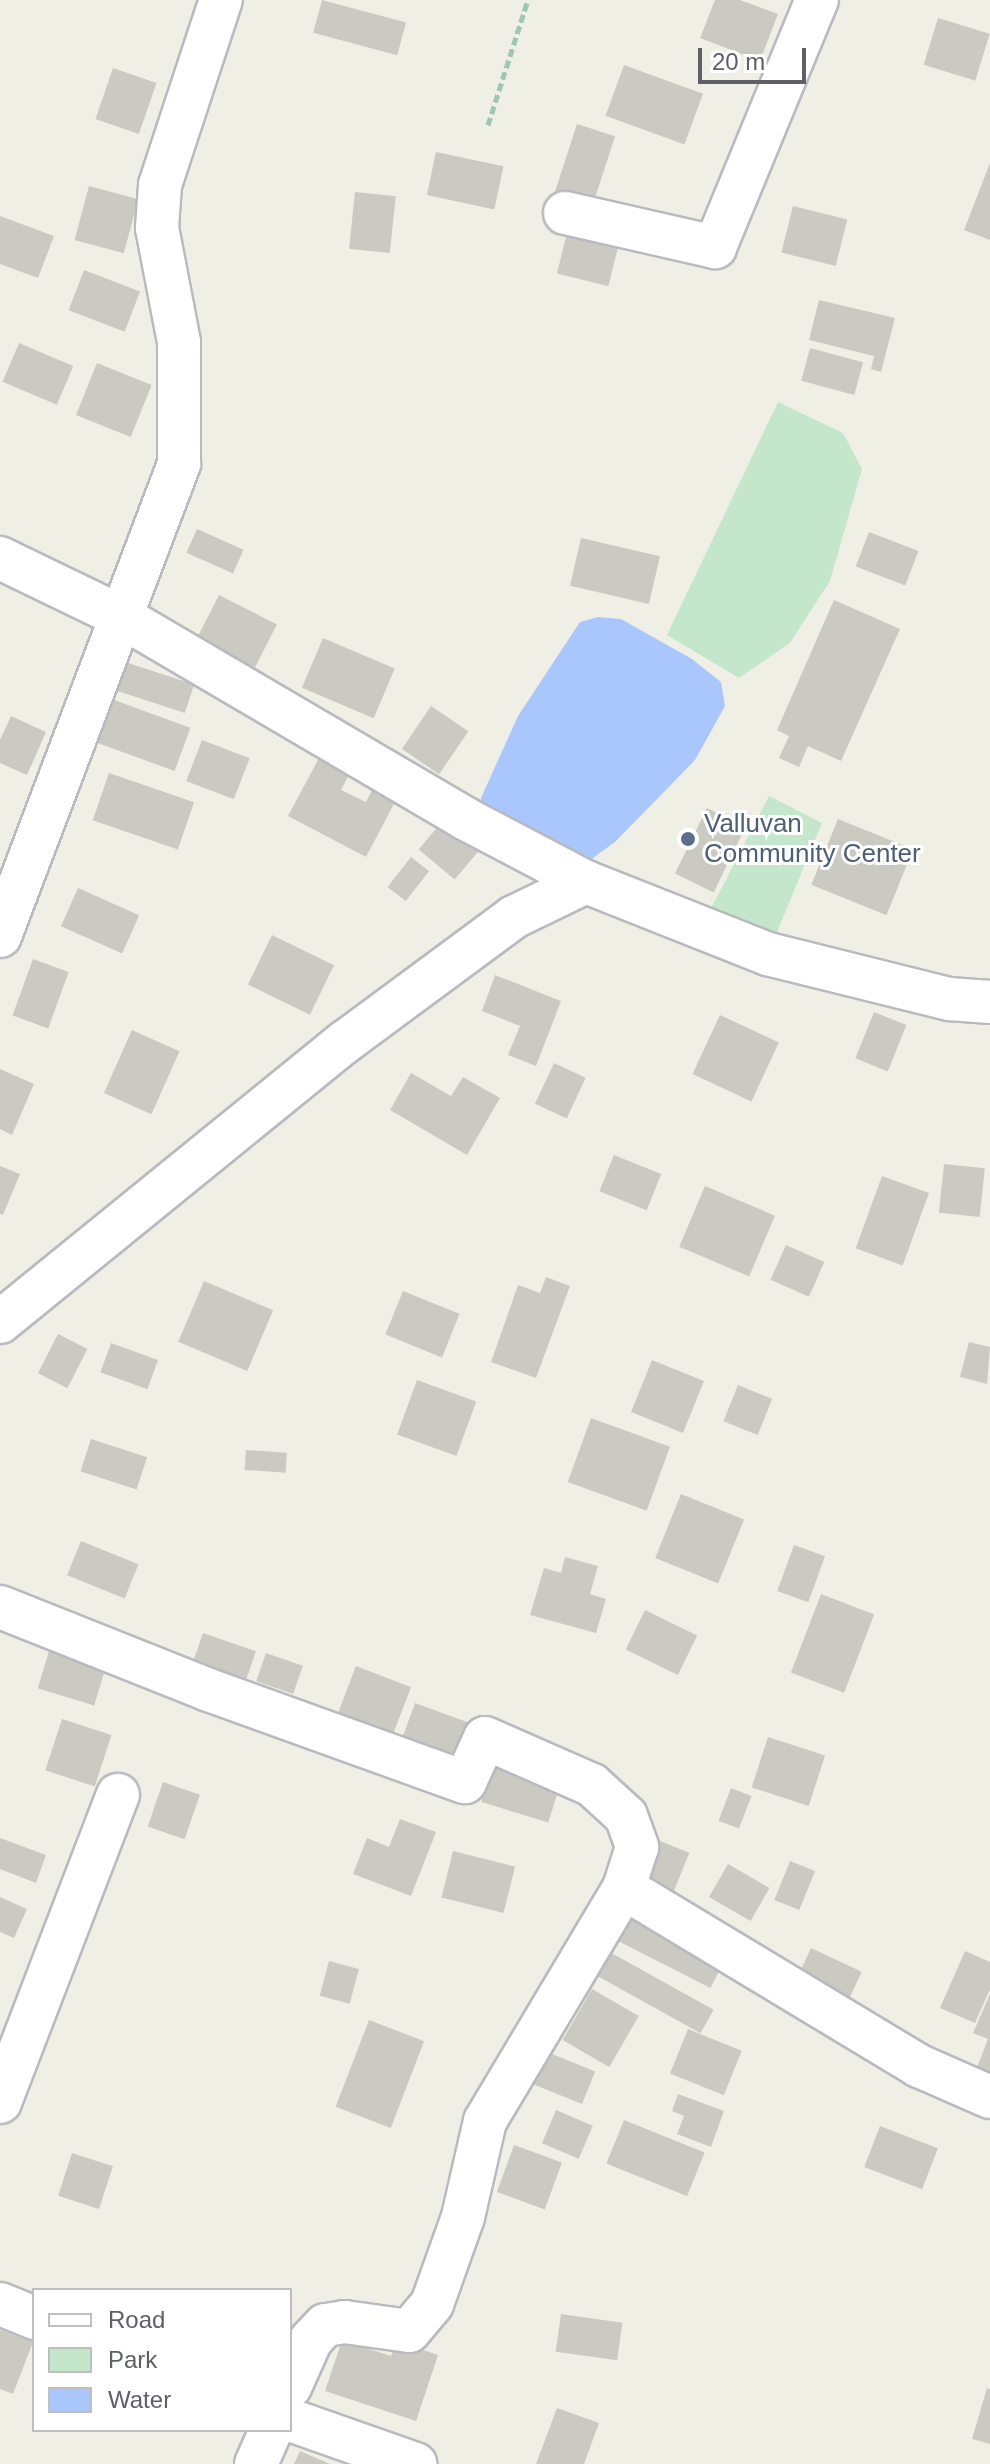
<!DOCTYPE html>
<style>
body{margin:0}
#map{position:relative;width:990px;height:2464px;overflow:hidden;background:#f0efe6;font-family:Helvetica,sans-serif}
div>[style]{position:absolute}
[style*='--x']{left:calc(var(--x)*1px);top:calc(var(--y)*1px);width:calc(var(--w)*1px);rotate:calc(var(--a)*1deg)}
.green>*{inset:0;background:#c4e6cb}
.water>*{inset:0;background:#a9c7fd}
.building>*{inset:0;background:#cbcac2;transform-origin:0 0}
.path>*{height:5px;margin-top:-2.5px;transform-origin:0;background:repeating-linear-gradient(90deg,#9dc7b2 0 8px,transparent 0 12px)}
.roads{filter:drop-shadow(2px 0 #b8babf) drop-shadow(-2px 0 #b8babf) drop-shadow(0 2px #b8babf) drop-shadow(0 -2px #b8babf)}
.street>*{height:42px;margin:-21px;padding:0 21px;transform-origin:21px;border-radius:21px;background:#fff}
.dots>*{width:22px;height:22px;translate:-50% -50%;box-sizing:border-box;border:4px solid #fff;border-radius:50%}
span{translate:-50% -50%;white-space:nowrap;text-align:center;line-height:1.15;-webkit-text-stroke:6px #fff;paint-order:stroke}
.service-label{font-size:26px;color:#4e5e75}
.left{translate:0 -50%;text-align:left}
.legend{position:absolute;left:32px;top:2288px;width:260px;height:144px;box-sizing:border-box;background:#fff;border:2px solid #bfbfc2;margin:0;padding:10px 14px;list-style:none;font-size:24px;color:#5e6066}
.legend li{display:flex;align-items:center;gap:16px;height:40px}
.legend b{width:40px;border:2px solid #bfbfc2}
.scale{position:absolute;left:698px;top:48px;width:108px;height:36px;box-sizing:border-box;border:4px solid #5e6066;border-top:0;padding-left:10px;font-size:24px;line-height:28px;white-space:nowrap;color:#5e6066;-webkit-text-stroke:6px #fff;paint-order:stroke}
</style>
<div id="map">
<div class="green">
<i style="clip-path:polygon(778px 402px,843px 433px,862px 469px,830px 581px,790px 643px,739px 678px,667px 635px)"></i>
<i style="clip-path:polygon(769px 796px,822px 823px,768px 954px,700px 930px)"></i>
</div>
<div class="water">
<i style="clip-path:polygon(598px 617px,621px 619px,692px 659px,721px 682px,725px 706px,695px 760px,615px 842px,586px 863px,481px 814px,481px 798px,518px 716px,580px 622px)"></i>
</div>
<div class="building">
<i style="left:322px;top:0;width:87px;height:34px;rotate:15deg"></i>
<i style="clip-path:polygon(715px 0,740px 0,778px 14px,760px 61px,700px 38px)"></i>
<i style="left:938px;top:18px;width:54px;height:49px;rotate:17deg"></i>
<i style="left:624px;top:65px;width:84px;height:54px;rotate:20deg"></i>
<i style="left:113px;top:68px;width:46px;height:54px;rotate:19deg"></i>
<i style="left:577px;top:124px;width:40px;height:75px;rotate:18deg"></i>
<i style="left:436px;top:152px;width:69px;height:44px;rotate:12deg"></i>
<i style="clip-path:polygon(990px 163px,990px 240px,964px 230px)"></i>
<i style="left:89px;top:186px;width:51px;height:56px;rotate:15deg"></i>
<i style="left:355px;top:192px;width:41px;height:57px;rotate:6deg"></i>
<i style="left:793px;top:206px;width:56px;height:48px;rotate:14deg"></i>
<i style="clip-path:polygon(0 216px,54px 236px,38px 278px,0 264px)"></i>
<i style="left:570px;top:221px;width:53px;height:54px;rotate:14deg"></i>
<i style="left:84px;top:270px;width:60px;height:43px;rotate:21deg"></i>
<i style="clip-path:polygon(819px 300px,895px 318px,881px 372px,871px 369px,874px 356px,809px 340px)"></i>
<i style="left:19px;top:343px;width:59px;height:42px;rotate:23deg"></i>
<i style="left:810px;top:348px;width:55px;height:34px;rotate:15deg"></i>
<i style="left:97px;top:363px;width:59px;height:56px;rotate:22deg"></i>
<i style="left:197px;top:529px;width:51px;height:26px;rotate:24deg"></i>
<i style="left:869px;top:532px;width:53px;height:37px;rotate:21deg"></i>
<i style="left:581px;top:538px;width:81px;height:49px;rotate:13deg"></i>
<i style="left:219px;top:595px;width:65px;height:48px;rotate:27deg"></i>
<i style="clip-path:polygon(834px 600px,900px 629px,841px 761px,808px 746px,799px 767px,779px 758px,789px 736px,777px 730px)"></i>
<i style="left:323px;top:638px;width:78px;height:54px;rotate:23deg"></i>
<i style="left:119px;top:660px;width:79px;height:30px;rotate:18deg"></i>
<i style="left:103px;top:696px;width:93px;height:46px;rotate:20deg"></i>
<i style="left:431px;top:706px;width:45px;height:52px;rotate:34deg"></i>
<i style="clip-path:polygon(11px 716px,46px 732px,27px 775px,0 763px,0 740px)"></i>
<i style="left:202px;top:740px;width:51px;height:44px;rotate:21deg"></i>
<i style="clip-path:polygon(319px 758px,350px 773px,341px 790px,366px 802px,373px 788px,396px 800px,366px 857px,288px 816px)"></i>
<i style="left:109px;top:773px;width:90px;height:50px;rotate:19deg"></i>
<i style="left:707px;top:808px;width:43px;height:73px;rotate:26deg"></i>
<i style="left:445px;top:818px;width:47px;height:41px;rotate:40deg"></i>
<i style="left:838px;top:819px;width:81px;height:71px;rotate:22deg"></i>
<i style="left:411px;top:857px;width:23px;height:38px;rotate:38deg"></i>
<i style="left:78px;top:888px;width:67px;height:42px;rotate:24deg"></i>
<i style="left:272px;top:935px;width:69px;height:55px;rotate:26deg"></i>
<i style="left:33px;top:959px;width:38px;height:60px;rotate:20deg"></i>
<i style="clip-path:polygon(495px 975px,561px 1001px,536px 1066px,508px 1055px,520px 1026px,482px 1011px)"></i>
<i style="left:874px;top:1012px;width:35px;height:50px;rotate:22deg"></i>
<i style="left:720px;top:1015px;width:65px;height:65px;rotate:25deg"></i>
<i style="left:132px;top:1030px;width:52px;height:69px;rotate:24deg"></i>
<i style="left:554px;top:1063px;width:35px;height:45px;rotate:25deg"></i>
<i style="clip-path:polygon(0 1069px,34px 1084px,12px 1135px,0 1129px)"></i>
<i style="clip-path:polygon(411px 1073px,451px 1096px,463px 1077px,500px 1098px,467px 1155px,390px 1110px)"></i>
<i style="left:614px;top:1155px;width:51px;height:39px;rotate:22deg"></i>
<i style="left:944px;top:1164px;width:41px;height:49px;rotate:6deg"></i>
<i style="clip-path:polygon(0 1166px,20px 1174px,3px 1215px,0 1214px)"></i>
<i style="left:882px;top:1176px;width:50px;height:77px;rotate:20deg"></i>
<i style="left:705px;top:1186px;width:76px;height:66px;rotate:23deg"></i>
<i style="left:786px;top:1245px;width:42px;height:38px;rotate:24deg"></i>
<i style="clip-path:polygon(546px 1277px,570px 1286px,536px 1378px,491px 1362px,518px 1285px,540px 1293px)"></i>
<i style="left:204px;top:1281px;width:75px;height:66px;rotate:23deg"></i>
<i style="left:403px;top:1291px;width:61px;height:47px;rotate:22deg"></i>
<i style="left:58px;top:1334px;width:33px;height:44px;rotate:27deg"></i>
<i style="clip-path:polygon(969px 1342px,990px 1347px,987px 1384px,960px 1377px)"></i>
<i style="left:111px;top:1343px;width:50px;height:31px;rotate:20deg"></i>
<i style="left:652px;top:1360px;width:56px;height:56px;rotate:22deg"></i>
<i style="left:417px;top:1380px;width:63px;height:58px;rotate:20deg"></i>
<i style="left:738px;top:1385px;width:37px;height:39px;rotate:22deg"></i>
<i style="left:591px;top:1418px;width:84px;height:68px;rotate:20deg"></i>
<i style="left:91px;top:1439px;width:59px;height:34px;rotate:18deg"></i>
<i style="left:246px;top:1450px;width:41px;height:20px;rotate:4deg"></i>
<i style="left:681px;top:1494px;width:68px;height:69px;rotate:22deg"></i>
<i style="left:81px;top:1541px;width:62px;height:37px;rotate:22deg"></i>
<i style="left:794px;top:1545px;width:33px;height:49px;rotate:20deg"></i>
<i style="clip-path:polygon(565px 1557px,598px 1566px,590px 1594px,606px 1599px,596px 1633px,530px 1615px,544px 1568px,561px 1573px)"></i>
<i style="left:821px;top:1594px;width:57px;height:84px;rotate:21deg"></i>
<i style="left:645px;top:1610px;width:58px;height:44px;rotate:26deg"></i>
<i style="left:203px;top:1633px;width:56px;height:40px;rotate:19deg"></i>
<i style="left:50px;top:1648px;width:59px;height:42px;rotate:17deg"></i>
<i style="left:266px;top:1653px;width:39px;height:30px;rotate:19deg"></i>
<i style="left:356px;top:1666px;width:59px;height:50px;rotate:21deg"></i>
<i style="left:415px;top:1703px;width:59px;height:42px;rotate:20deg"></i>
<i style="left:62px;top:1719px;width:52px;height:54px;rotate:18deg"></i>
<i style="left:768px;top:1737px;width:60px;height:53px;rotate:18deg"></i>
<i style="left:494px;top:1761px;width:70px;height:43px;rotate:17deg"></i>
<i style="left:163px;top:1782px;width:39px;height:47px;rotate:19deg"></i>
<i style="left:731px;top:1788px;width:22px;height:35px;rotate:21deg"></i>
<i style="clip-path:polygon(400px 1819px,436px 1832px,411px 1896px,353px 1874px,367px 1838px,389px 1847px)"></i>
<i style="clip-path:polygon(0 1838px,46px 1855px,36px 1883px,0 1869px)"></i>
<i style="left:655px;top:1839px;width:37px;height:50px;rotate:22deg"></i>
<i style="left:453px;top:1851px;width:64px;height:48px;rotate:14deg"></i>
<i style="left:790px;top:1861px;width:27px;height:42px;rotate:22deg"></i>
<i style="left:728px;top:1864px;width:48px;height:38px;rotate:30deg"></i>
<i style="clip-path:polygon(0 1897px,27px 1909px,14px 1938px,0 1932px)"></i>
<i style="left:631px;top:1906px;width:108px;height:37px;rotate:27deg"></i>
<i style="left:811px;top:1948px;width:56px;height:37px;rotate:25deg"></i>
<i style="left:606px;top:1950px;width:123px;height:27px;rotate:29deg"></i>
<i style="clip-path:polygon(965px 1951px,990px 1962px,990px 1989px,975px 2023px,940px 2008px)"></i>
<i style="left:329px;top:1961px;width:31px;height:36px;rotate:15deg"></i>
<i style="left:592px;top:1989px;width:54px;height:59px;rotate:30deg"></i>
<i style="clip-path:polygon(990px 1994px,990px 2076px,976px 2070px,988px 2039px,973px 2033px)"></i>
<i style="left:369px;top:2020px;width:59px;height:93px;rotate:21deg"></i>
<i style="left:688px;top:2029px;width:58px;height:48px;rotate:22deg"></i>
<i style="left:547px;top:2052px;width:52px;height:35px;rotate:22deg"></i>
<i style="clip-path:polygon(678px 2094px,724px 2111px,711px 2147px,677px 2134px,684px 2116px,672px 2111px)"></i>
<i style="left:556px;top:2110px;width:40px;height:36px;rotate:23deg"></i>
<i style="left:624px;top:2120px;width:87px;height:47px;rotate:22deg"></i>
<i style="left:880px;top:2126px;width:62px;height:44px;rotate:21deg"></i>
<i style="left:514px;top:2145px;width:51px;height:50px;rotate:20deg"></i>
<i style="left:72px;top:2153px;width:43px;height:45px;rotate:18deg"></i>
<i style="left:561px;top:2314px;width:62px;height:38px;rotate:8deg"></i>
<i style="clip-path:polygon(0 2330px,33px 2342px,13px 2394px,0 2389px)"></i>
<i style="clip-path:polygon(342px 2340px,391px 2356px,396px 2341px,438px 2355px,416px 2421px,325px 2391px)"></i>
<i style="clip-path:polygon(987px 2388px,990px 2389px,990px 2444px,972px 2439px)"></i>
<i style="clip-path:polygon(557px 2408px,599px 2423px,584px 2464px,536px 2464px)"></i>
<i style="clip-path:polygon(300px 2451px,330px 2464px,294px 2464px)"></i>
</div>
<div class="path">
<i style="--x:488;--y:125;--w:131;--a:-72.3"></i>
</div>
<div class="roads">
<div class="street">
<i style="--x:565;--y:213;--w:154;--a:12.8"></i>
<i style="--x:715;--y:247;--w:267;--a:-67.6"></i>
<i style="--x:0;--y:558;--w:136;--a:25.8"></i>
<i style="--x:122;--y:617;--w:399;--a:30.4"></i>
<i style="--x:466;--y:819;--w:136;--a:27.7"></i>
<i style="--x:586;--y:882;--w:196;--a:21.6"></i>
<i style="--x:768;--y:954;--w:187;--a:14"></i>
<i style="--x:949;--y:999;--w:41;--a:4.2"></i>
<i style="--x:0;--y:936;--w:505;--a:-69.23"></i>
<i style="--x:179;--y:464;--w:122;--a:-90"></i>
<i style="--x:179;--y:342;--w:116;--a:-100.9"></i>
<i style="--x:157;--y:228;--w:43;--a:-86"></i>
<i style="--x:160;--y:185;--w:195;--a:-71.8"></i>
<i style="--x:0;--y:1322;--w:444;--a:-39.1"></i>
<i style="--x:345;--y:1042;--w:210;--a:-36.5"></i>
<i style="--x:514;--y:917;--w:80;--a:-25.9"></i>
<i style="--x:0;--y:1607;--w:222;--a:21.7"></i>
<i style="--x:206;--y:1689;--w:275;--a:19.8"></i>
<i style="--x:465;--y:1782;--w:48;--a:-65.6"></i>
<i style="--x:485;--y:1738;--w:117;--a:23.7"></i>
<i style="--x:592;--y:1785;--w:46;--a:42.4"></i>
<i style="--x:626;--y:1816;--w:33;--a:70"></i>
<i style="--x:637;--y:1847;--w:43;--a:107.6"></i>
<i style="--x:624;--y:1888;--w:271;--a:120.8"></i>
<i style="--x:485;--y:2121;--w:98;--a:102.9"></i>
<i style="--x:463;--y:2217;--w:92;--a:109.6"></i>
<i style="--x:432;--y:2304;--w:35;--a:130"></i>
<i style="--x:409;--y:2331;--w:65;--a:-172"></i>
<i style="--x:345;--y:2322;--w:20;--a:171"></i>
<i style="--x:325;--y:2325;--w:21;--a:133"></i>
<i style="--x:311;--y:2340;--w:51;--a:114.1"></i>
<i style="--x:624;--y:1888;--w:345;--a:31.1"></i>
<i style="--x:919;--y:2066;--w:77;--a:23.6"></i>
<i style="--x:0;--y:2102;--w:329;--a:-69"></i>
<i style="--x:0;--y:2304;--w:37;--a:22"></i>
<i style="--x:290;--y:2420;--w:133;--a:19.4"></i>
<i style="--x:256;--y:2464;--w:37;--a:-66"></i>
</div>
</div>
<div class="dots">
<i style="left:688px;top:839px;background:#5c6f8a"></i>
</div>
<div class="service-label">
<span class="left" style="left:704px;top:839px">Valluvan<br>Community Center</span>
</div>
<ul class="legend">
<li><b style="height:10px;background:#fff"></b>Road</li>
<li><b style="height:22px;background:#c4e6cb"></b>Park</li>
<li><b style="height:22px;background:#a9c7fd"></b>Water</li>
</ul>
<div class="scale">20 m</div>
</div>
